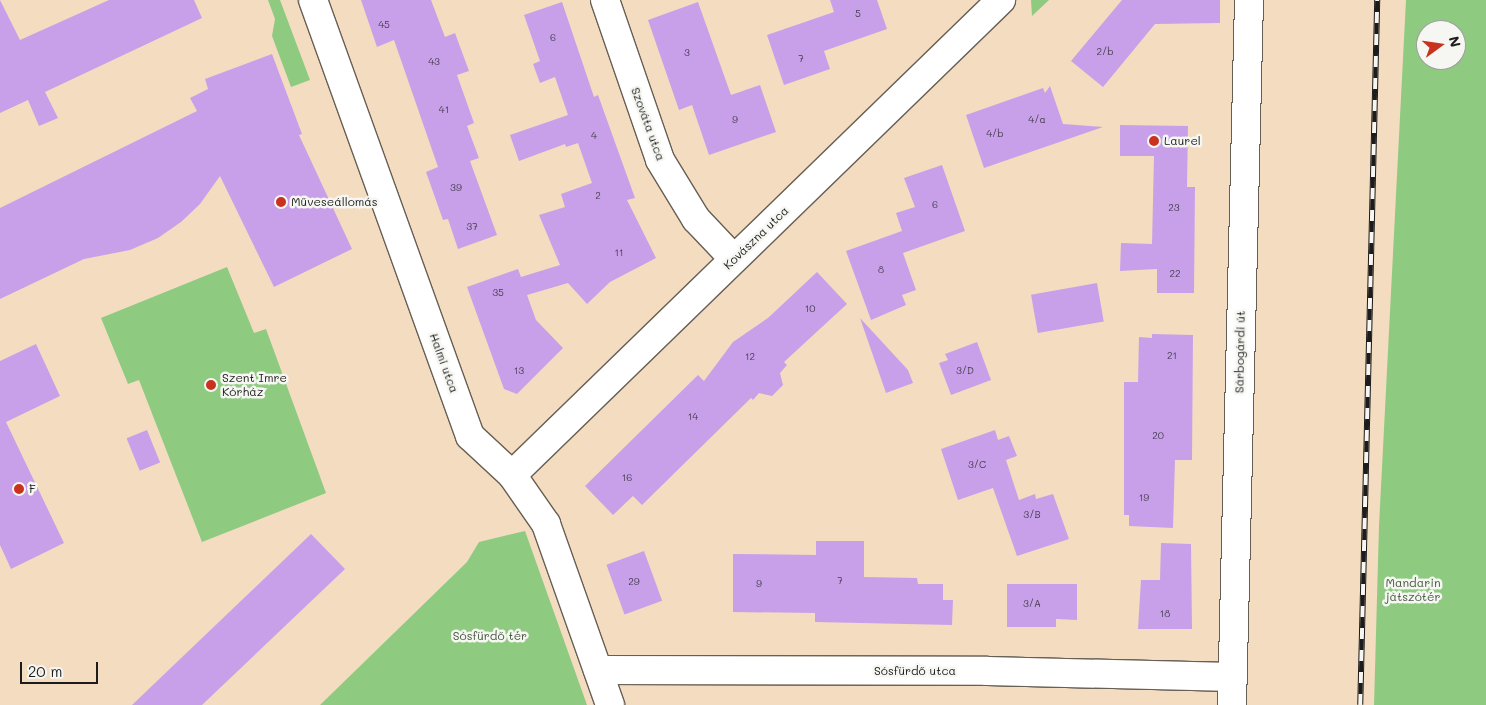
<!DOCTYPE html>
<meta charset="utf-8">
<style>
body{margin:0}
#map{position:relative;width:1486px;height:705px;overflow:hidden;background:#f3dcc0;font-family:Mali,sans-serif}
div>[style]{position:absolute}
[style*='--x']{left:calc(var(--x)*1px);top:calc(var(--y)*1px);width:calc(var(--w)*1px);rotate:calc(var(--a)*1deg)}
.green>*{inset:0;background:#8ecb81}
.building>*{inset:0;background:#c8a0e9;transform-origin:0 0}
.roads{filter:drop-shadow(1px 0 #675f55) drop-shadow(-1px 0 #675f55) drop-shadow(0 1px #675f55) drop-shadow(0 -1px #675f55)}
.minor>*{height:28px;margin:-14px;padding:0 14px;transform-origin:14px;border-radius:14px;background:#fff}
.rail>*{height:5.5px;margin-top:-2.75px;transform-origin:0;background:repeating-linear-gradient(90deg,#f6f6f2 0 11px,#1c1c1c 0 22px);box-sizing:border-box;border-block:1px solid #1c1c1c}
.dots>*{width:14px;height:14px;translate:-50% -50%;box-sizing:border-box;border:2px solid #f6f6f2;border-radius:50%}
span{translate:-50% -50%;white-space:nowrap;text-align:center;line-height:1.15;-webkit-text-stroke:5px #f6f6f2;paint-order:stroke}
.number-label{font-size:10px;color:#473d4f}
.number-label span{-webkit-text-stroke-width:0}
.street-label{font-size:12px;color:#1c1c1c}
.poi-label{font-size:12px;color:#1c1c1c}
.left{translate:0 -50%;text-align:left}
.park-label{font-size:12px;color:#44593f}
.north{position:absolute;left:1416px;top:20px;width:50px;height:50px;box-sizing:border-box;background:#f6f6f2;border:1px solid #9f9f9c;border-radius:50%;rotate:76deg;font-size:14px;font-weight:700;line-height:20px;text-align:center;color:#1c1c1c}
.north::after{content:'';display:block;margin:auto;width:18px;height:22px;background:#c8321e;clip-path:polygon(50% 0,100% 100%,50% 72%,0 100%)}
.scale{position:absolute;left:20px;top:662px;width:78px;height:22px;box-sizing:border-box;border:2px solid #1c1c1c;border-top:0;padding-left:6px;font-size:15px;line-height:18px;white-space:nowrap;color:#1c1c1c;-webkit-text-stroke:4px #f6f6f2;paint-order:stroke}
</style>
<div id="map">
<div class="green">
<i style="clip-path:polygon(268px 0,280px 0,310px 80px,291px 87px,272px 36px,275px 19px)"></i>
<i style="clip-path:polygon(1031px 0,1049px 0,1032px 16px)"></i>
<i style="clip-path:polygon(evenodd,1406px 0,1486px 0,1486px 705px,1374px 705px,1379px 526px,1406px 0,1426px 30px,1456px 30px,1456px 60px,1426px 60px,1426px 30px)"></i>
<i style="clip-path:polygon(227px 267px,254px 333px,266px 329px,326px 493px,202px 542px,139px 380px,128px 384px,101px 318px)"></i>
<i style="clip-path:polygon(525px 531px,587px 705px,320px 705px,467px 562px,479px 542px)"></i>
</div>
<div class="building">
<i style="clip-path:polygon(0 0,20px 40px,109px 0,194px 0,202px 18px,45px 92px,58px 118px,39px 126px,28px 100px,0 113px)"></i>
<i style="clip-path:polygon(361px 0,431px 0,445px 37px,455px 33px,469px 71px,457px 75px,474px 123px,467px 126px,479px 158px,470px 161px,497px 235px,458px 249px,448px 219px,443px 220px,426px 172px,438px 167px,394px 40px,377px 47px)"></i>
<i style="clip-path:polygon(830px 0,877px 0,887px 29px,824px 51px,830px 69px,784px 85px,767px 35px,834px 12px)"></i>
<i style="clip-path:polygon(1122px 0,1220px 0,1220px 23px,1155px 24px,1103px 87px,1071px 61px)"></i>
<i style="clip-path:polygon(562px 2px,594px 97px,598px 95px,635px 198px,627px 200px,656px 258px,610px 282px,587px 304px,568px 283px,527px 295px,536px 320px,563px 348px,517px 394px,504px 389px,467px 287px,518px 269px,521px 277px,560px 265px,539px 215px,565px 207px,561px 194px,592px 183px,578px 143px,566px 147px,565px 144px,519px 161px,510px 135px,568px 115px,555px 77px,540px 83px,533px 64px,540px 61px,524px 15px)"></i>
<i style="clip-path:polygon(698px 2px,731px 95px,760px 85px,776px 132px,709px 155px,692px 105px,679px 110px,648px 20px)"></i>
<i style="clip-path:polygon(272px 54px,302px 134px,299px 135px,352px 249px,274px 287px,220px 176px,200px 204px,181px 222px,158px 238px,130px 250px,84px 259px,0 299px,0 208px,197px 111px,190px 98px,208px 89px,205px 79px)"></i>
<i style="clip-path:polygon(1050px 86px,1063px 124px,1103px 127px,984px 168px,966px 115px,1043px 88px,1045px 93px)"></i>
<i style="clip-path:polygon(1120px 125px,1188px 126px,1187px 187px,1195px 187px,1194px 293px,1157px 293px,1157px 269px,1120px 271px,1121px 243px,1152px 244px,1154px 156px,1120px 156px)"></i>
<i style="clip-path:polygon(942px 165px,965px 231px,903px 253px,916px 290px,902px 295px,906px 305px,871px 320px,846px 251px,902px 231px,896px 213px,915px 207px,904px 178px)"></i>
<i style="clip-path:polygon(817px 272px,847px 304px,784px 362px,787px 365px,780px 373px,783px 385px,772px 396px,759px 393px,753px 400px,751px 398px,642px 505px,633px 496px,613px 515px,585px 486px,698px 375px,704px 381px,733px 342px,768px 318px)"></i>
<i style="left:1097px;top:283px;width:39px;height:67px;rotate:80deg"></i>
<i style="clip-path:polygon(860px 318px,908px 370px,913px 383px,886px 393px)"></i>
<i style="clip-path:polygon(1152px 334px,1193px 335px,1192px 460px,1175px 460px,1173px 528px,1129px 526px,1129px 515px,1124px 515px,1124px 382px,1138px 382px,1139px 337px,1152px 338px)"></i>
<i style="clip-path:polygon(977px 342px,991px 380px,951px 395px,939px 363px,948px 360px,945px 354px)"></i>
<i style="clip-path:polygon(36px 344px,60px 396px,6px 422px,64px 543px,11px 569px,0 545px,0 361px)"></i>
<i style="left:147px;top:430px;width:35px;height:22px;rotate:68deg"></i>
<i style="clip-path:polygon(995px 430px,998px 440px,1009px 436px,1017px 456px,1006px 460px,1019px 500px,1035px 494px,1036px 499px,1053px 494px,1069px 539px,1017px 556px,993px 488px,958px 500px,941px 449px)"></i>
<i style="clip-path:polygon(311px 534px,345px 569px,202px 705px,132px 705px)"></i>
<i style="clip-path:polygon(816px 541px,864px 541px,864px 577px,917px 578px,918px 584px,943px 584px,943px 600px,953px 600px,952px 625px,815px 622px,815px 613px,733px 612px,733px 554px,816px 555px)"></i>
<i style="clip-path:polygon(1161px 543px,1191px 544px,1192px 629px,1138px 629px,1141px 580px,1160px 580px)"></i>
<i style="left:644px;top:551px;width:53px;height:40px;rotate:70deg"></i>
<i style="clip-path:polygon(1007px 584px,1077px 584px,1077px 620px,1056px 619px,1056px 627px,1007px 627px)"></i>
</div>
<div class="roads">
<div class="minor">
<i style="--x:313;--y:0;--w:463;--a:70.2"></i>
<i style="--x:470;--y:436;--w:57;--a:42.9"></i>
<i style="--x:512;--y:475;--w:60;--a:55.2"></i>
<i style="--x:546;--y:524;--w:192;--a:70.5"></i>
<i style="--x:605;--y:0;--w:169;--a:71"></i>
<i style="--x:660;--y:160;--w:69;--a:58.6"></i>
<i style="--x:696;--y:219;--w:55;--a:46.5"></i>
<i style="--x:512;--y:475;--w:682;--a:-44.17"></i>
<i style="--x:598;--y:670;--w:389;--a:0.1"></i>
<i style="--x:987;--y:671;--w:245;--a:1.4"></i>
<i style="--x:1232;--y:705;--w:705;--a:-88.62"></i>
</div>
</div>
<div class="rail">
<i style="--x:1360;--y:705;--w:705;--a:-88.62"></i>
</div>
<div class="dots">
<i style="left:1154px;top:141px;background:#c8321e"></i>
<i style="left:281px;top:202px;background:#c8321e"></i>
<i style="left:211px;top:385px;background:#c8321e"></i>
<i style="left:19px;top:489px;background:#c8321e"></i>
</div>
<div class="number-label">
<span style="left:858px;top:14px">5</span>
<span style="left:384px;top:25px">45</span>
<span style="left:553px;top:38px">6</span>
<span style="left:1105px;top:52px">2/b</span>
<span style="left:687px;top:53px">3</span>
<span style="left:801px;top:59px">7</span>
<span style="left:434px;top:62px">43</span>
<span style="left:444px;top:110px">41</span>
<span style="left:735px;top:120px">9</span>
<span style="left:1037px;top:120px">4/a</span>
<span style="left:995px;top:134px">4/b</span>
<span style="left:594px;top:136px">4</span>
<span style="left:456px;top:188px">39</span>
<span style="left:598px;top:196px">2</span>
<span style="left:935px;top:205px">6</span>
<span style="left:1174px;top:208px">23</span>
<span style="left:472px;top:227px">37</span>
<span style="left:619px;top:253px">11</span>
<span style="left:881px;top:270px">8</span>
<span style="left:1175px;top:274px">22</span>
<span style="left:498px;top:293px">35</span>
<span style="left:810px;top:309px">10</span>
<span style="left:1172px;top:356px">21</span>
<span style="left:750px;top:357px">12</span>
<span style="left:519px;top:371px">13</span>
<span style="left:965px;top:371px">3/D</span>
<span style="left:693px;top:417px">14</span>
<span style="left:1158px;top:436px">20</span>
<span style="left:977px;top:465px">3/C</span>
<span style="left:627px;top:478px">16</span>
<span style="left:1144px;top:498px">19</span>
<span style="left:1032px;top:515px">3/B</span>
<span style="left:840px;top:581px">7</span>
<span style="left:634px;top:582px">29</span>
<span style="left:759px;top:584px">9</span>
<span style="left:1032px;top:604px">3/A</span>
<span style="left:1165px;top:614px">18</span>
</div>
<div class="street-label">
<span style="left:648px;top:124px;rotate:70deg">Szováta utca</span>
<span style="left:756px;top:238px;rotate:-44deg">Kovászna utca</span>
<span style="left:1240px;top:352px;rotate:-89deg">Sárbogárdi út</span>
<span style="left:444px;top:363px;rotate:70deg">Halmi utca</span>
<span style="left:915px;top:671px">Sósfürdő utca</span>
</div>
<div class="poi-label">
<span class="left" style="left:1164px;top:141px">Laurel</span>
<span class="left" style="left:291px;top:202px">Műveseállomás</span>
<span class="left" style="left:222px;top:385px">Szent Imre<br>Kórház</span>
<span class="left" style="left:29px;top:489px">F</span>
</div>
<div class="park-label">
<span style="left:1413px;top:590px">Mandarin<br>játszótér</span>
<span style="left:490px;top:636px">Sósfürdő tér</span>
</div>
<div class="north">N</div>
<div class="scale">20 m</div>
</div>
